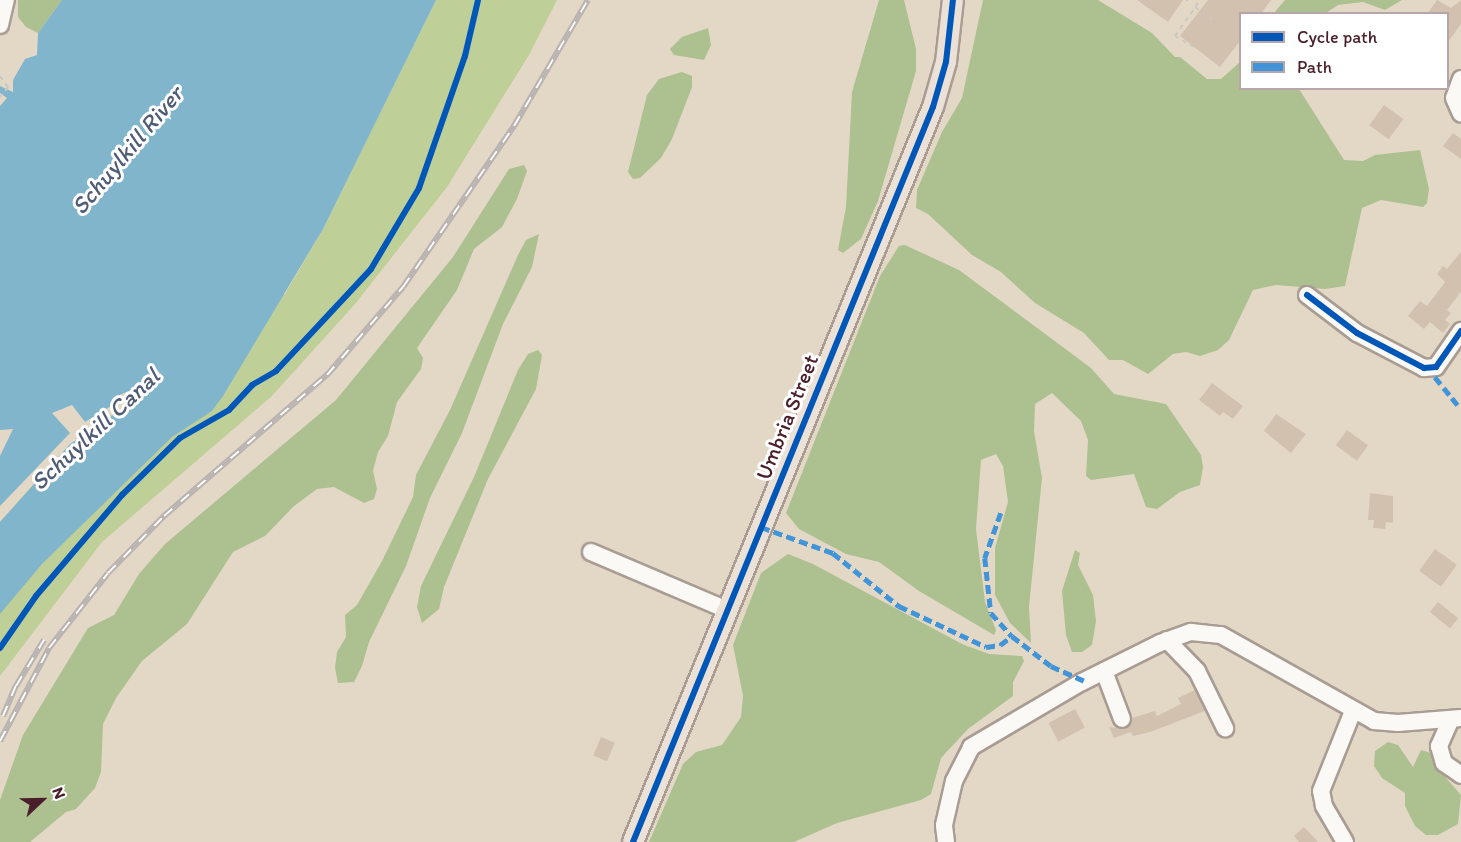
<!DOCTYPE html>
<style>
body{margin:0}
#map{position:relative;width:1461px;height:842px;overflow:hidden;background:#e3d8c6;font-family:Itim,sans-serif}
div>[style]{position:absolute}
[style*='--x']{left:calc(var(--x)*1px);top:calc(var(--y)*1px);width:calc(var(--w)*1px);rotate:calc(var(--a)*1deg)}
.green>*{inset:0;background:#bfcf98}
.forest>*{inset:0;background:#adc090}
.water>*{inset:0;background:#80b5cc}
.building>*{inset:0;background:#d3c1b0;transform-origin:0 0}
.path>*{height:2px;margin-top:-1px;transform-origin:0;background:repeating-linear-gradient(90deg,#cdc7c3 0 4.5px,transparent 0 9px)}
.roads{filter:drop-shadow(2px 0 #a89c93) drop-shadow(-2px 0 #a89c93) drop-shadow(0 2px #a89c93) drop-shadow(0 -2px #a89c93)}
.minor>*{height:16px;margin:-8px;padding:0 8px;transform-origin:8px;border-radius:8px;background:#fbf9f6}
.major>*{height:20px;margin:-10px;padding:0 10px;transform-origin:10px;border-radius:10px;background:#ebe1d6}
.rail>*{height:6px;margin-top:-3px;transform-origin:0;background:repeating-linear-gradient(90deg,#fff 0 11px,#b8b2b1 0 22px);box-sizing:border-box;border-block:2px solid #b8b2b1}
.quiet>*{height:4.5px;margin-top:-2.25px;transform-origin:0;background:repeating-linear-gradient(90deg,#4194d7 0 9px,transparent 0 13.5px)}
.cycleway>*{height:6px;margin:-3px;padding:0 3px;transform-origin:3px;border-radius:3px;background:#0057b8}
span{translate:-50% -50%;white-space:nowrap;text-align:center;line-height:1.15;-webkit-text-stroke:6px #fff;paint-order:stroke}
.street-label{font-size:22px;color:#4a1f2b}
.water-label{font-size:24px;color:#4f5c75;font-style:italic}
.legend{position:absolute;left:1239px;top:12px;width:210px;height:78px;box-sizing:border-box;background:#fff;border:2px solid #b7a5aa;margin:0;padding:8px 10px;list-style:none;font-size:18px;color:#4a1f2b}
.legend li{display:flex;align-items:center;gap:12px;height:30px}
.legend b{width:30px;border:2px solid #b7a5aa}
.north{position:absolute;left:12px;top:770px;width:60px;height:60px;-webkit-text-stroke:4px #fff;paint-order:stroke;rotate:68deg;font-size:16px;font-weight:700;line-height:24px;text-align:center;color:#4a1f2b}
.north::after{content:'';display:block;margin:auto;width:21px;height:27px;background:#4a1f2b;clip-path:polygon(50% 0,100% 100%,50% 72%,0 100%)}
</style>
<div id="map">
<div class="green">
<i style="clip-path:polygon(436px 0,557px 0,529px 55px,447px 187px,355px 304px,271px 397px,102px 542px,0 676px,0 522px,55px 460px,88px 429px,149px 392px,164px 377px,285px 294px,323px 229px)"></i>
</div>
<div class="forest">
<i style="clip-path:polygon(18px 0,62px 0,38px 33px,26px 27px,18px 17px)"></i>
<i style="clip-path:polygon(879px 0,904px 0,916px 49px,916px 71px,878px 201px,861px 239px,843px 253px,838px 250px,846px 207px,852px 92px)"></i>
<i style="clip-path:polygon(983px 0,1098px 0,1152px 33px,1175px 57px,1180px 57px,1207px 79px,1221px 79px,1240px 62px,1240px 88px,1299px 89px,1344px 160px,1363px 161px,1375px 155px,1420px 150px,1429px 189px,1427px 203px,1423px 207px,1381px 200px,1362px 208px,1345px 286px,1325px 289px,1276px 285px,1253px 290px,1229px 340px,1218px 350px,1200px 356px,1186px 352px,1173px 354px,1148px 374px,1123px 360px,1109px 360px,1084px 333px,1035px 303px,1001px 272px,972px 255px,928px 214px,916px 208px,917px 190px,942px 132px,962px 98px)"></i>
<i style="clip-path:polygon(1285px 0,1402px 0,1385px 10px,1363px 2px,1338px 5px,1326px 13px,1274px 13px)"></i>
<i style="clip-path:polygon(708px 28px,711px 45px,704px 60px,674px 55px,670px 49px,682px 37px)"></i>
<i style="clip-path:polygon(682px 72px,692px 76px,692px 87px,672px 139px,661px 158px,640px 178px,633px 179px,628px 172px,647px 95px,659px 79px)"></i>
<i style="clip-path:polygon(524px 165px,527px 171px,517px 199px,502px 227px,474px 249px,457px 290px,417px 348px,423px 358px,421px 369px,397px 402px,388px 436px,378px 452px,373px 471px,377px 489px,374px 499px,364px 503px,334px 487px,317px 489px,294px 506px,265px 536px,233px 552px,187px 624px,142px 661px,116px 698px,103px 724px,101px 772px,95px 788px,76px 809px,66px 812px,30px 842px,0 842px,0 800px,23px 735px,88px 628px,114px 615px,139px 574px,165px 544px,336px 400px,453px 257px,509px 169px)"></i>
<i style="clip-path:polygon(539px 234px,532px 267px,503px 324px,462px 433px,430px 498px,406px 566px,369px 642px,362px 666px,354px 682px,338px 683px,335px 668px,337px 652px,346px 637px,345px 615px,357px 605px,382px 561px,413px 497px,416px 475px,450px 410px,518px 255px,526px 240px)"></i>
<i style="clip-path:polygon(905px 245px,959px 270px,1091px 368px,1114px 394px,1166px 404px,1201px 455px,1203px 467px,1200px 485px,1180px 492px,1157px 509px,1146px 507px,1134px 474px,1091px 480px,1086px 476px,1088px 440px,1081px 421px,1052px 393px,1035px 404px,1034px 431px,1042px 478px,1029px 607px,1031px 643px,1010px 623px,995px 595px,995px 548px,1008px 502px,1003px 466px,996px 454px,981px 460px,976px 529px,985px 602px,996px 630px,994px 635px,919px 591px,879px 562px,846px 554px,799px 529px,786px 513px,880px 276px,899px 246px)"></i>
<i style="clip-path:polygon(538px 350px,542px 355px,536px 389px,488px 479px,444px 587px,439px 609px,422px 623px,417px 607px,421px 586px,474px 477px,518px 370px,528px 354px)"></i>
<i style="clip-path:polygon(1075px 550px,1080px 553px,1078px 565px,1093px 595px,1096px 621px,1092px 645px,1082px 652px,1072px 652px,1066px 635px,1062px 591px)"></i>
<i style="clip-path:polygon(788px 554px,813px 564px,962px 644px,989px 654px,1022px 656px,1024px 661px,1013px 682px,1013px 696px,968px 729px,941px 758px,931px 794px,921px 800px,837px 823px,794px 842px,649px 842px,683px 764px,696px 752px,722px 745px,741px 717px,743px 696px,733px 645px,761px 573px)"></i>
<i style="clip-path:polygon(1388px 742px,1398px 745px,1413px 767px,1421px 750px,1431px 753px,1440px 771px,1461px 795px,1458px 824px,1438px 835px,1426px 835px,1415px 826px,1405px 806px,1405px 793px,1382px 778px,1374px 766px,1375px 751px)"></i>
</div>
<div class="water">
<i style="clip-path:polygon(62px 0,436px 0,323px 229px,223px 396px,212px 411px,172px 437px,42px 564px,0 614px,0 522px,70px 444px,149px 391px,164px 377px,158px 371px,142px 385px,113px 398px,116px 403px,85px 422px,72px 405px,52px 413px,70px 433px,0 506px,0 456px,13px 429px,0 430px,0 106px,7px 98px,0 93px,0 86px,13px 92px,13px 80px,25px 59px,37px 55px,38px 33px)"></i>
</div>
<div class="building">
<i style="clip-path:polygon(1137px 0,1183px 0,1168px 22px)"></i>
<i style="clip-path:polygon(1208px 0,1271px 0,1261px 14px,1240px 14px,1240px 41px,1220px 67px,1180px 36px)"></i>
<i style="clip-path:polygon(1437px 0,1451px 8px,1461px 0,1461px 24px,1448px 42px,1448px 14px,1427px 14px)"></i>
<i style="left:1384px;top:105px;width:24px;height:25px;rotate:36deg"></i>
<i style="clip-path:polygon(1453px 133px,1461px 139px,1461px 159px,1443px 146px)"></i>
<i style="clip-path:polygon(1461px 252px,1461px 292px,1447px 310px,1451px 313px,1445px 320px,1450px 324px,1443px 333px,1430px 322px,1424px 329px,1408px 316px,1420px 301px,1427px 306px,1445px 282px,1437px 274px,1443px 266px,1447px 269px)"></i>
<i style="clip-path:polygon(1212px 383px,1243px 406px,1233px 419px,1223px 412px,1220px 416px,1199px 400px)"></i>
<i style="clip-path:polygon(1276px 414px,1306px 434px,1291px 453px,1264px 431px)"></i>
<i style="left:1347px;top:430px;width:26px;height:19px;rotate:36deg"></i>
<i style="clip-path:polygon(1370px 493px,1393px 496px,1393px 523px,1386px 522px,1385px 529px,1373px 528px,1374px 520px,1368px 520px)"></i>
<i style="left:1435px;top:549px;width:27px;height:27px;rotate:36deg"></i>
<i style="left:1438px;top:602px;width:26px;height:13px;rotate:39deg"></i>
<i style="clip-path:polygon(1195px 690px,1205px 711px,1150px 732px,1133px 736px,1131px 732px,1114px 738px,1109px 727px,1125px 729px,1132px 718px,1155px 711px,1157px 716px,1181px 704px,1178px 698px)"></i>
<i style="left:1075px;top:709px;width:21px;height:30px;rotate:62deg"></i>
<i style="left:601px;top:737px;width:15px;height:20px;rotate:23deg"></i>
<i style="clip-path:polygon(1304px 827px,1318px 842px,1299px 842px,1294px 836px)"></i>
</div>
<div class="path">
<i style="--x:1186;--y:0;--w:2;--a:0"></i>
<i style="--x:1195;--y:7;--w:21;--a:37"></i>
<i style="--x:1194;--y:47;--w:22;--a:-150"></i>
<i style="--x:1175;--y:36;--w:44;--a:-55.2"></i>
<i style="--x:0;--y:76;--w:14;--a:54"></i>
<i style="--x:8;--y:87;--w:13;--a:129"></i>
</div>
<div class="roads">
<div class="minor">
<i style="--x:0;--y:25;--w:26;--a:-77"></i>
<i style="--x:1461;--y:79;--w:20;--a:110"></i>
<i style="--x:1454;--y:98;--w:17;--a:66"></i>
<i style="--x:1307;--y:295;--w:63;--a:37.2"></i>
<i style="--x:1357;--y:333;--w:76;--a:27.6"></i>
<i style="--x:1424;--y:368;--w:12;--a:-5"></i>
<i style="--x:1436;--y:367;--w:44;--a:-55.2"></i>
<i style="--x:591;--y:552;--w:148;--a:23.1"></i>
<i style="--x:1167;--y:640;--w:43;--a:45.9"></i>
<i style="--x:1197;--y:671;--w:64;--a:63.8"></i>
<i style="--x:1104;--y:671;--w:51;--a:69.4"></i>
<i style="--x:1451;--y:719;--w:30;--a:114"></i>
<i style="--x:1439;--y:746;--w:18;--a:74"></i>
<i style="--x:1444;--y:763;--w:21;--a:35"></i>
<i style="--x:946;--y:842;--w:17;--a:-97"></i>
<i style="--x:944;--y:825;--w:45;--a:-77.2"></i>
<i style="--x:954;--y:781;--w:38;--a:-63"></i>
<i style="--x:971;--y:747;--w:129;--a:-30.4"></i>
<i style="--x:1082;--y:682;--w:87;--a:-26.6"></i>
<i style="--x:1160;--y:643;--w:33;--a:-20"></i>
<i style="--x:1191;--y:632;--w:30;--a:6"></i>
<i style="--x:1221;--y:635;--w:176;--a:29.3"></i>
<i style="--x:1374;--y:721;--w:24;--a:5"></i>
<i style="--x:1398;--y:723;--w:63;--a:-4.5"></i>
<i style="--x:1345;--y:842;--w:42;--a:-120.3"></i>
<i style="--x:1324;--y:806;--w:15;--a:-101"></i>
<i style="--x:1321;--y:791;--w:86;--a:-68.2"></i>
</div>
<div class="major">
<i style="--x:633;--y:842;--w:794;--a:-67.8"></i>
<i style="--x:933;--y:107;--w:47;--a:-73.9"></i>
<i style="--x:946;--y:62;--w:62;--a:-83.6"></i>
</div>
</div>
<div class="rail">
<i style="--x:3;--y:716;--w:33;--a:-67"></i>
<i style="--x:16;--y:686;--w:54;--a:-58.7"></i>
<i style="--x:0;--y:741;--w:105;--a:-62.2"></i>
<i style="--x:49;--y:648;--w:95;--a:-51.8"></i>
<i style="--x:108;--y:573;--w:80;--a:-45.5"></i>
<i style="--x:164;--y:516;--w:216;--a:-40.9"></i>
<i style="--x:327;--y:375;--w:116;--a:-49.2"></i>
<i style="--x:403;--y:287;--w:196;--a:-55.4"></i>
<i style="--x:514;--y:126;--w:146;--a:-59.6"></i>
</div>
<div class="quiet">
<i style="--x:1435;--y:377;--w:41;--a:50.9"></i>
<i style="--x:1001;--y:513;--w:48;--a:109.6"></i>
<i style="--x:985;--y:558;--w:55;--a:83.8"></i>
<i style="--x:991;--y:613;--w:31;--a:48"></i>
<i style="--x:1012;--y:636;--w:49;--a:37.6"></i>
<i style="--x:1051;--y:666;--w:36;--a:24"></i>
<i style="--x:761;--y:527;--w:77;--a:19.9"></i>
<i style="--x:833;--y:553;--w:85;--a:38.8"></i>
<i style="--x:899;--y:606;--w:96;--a:25.2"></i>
<i style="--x:986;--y:647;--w:14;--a:-8"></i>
<i style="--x:1000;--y:645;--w:15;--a:-37"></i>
</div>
<div class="cycleway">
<i style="--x:1307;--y:295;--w:63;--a:37.2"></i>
<i style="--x:1357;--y:333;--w:76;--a:27.6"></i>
<i style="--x:1424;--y:368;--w:12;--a:-5"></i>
<i style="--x:1436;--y:367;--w:44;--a:-55.2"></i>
<i style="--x:0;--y:648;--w:63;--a:-55.3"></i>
<i style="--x:36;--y:596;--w:133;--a:-49.6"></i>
<i style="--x:122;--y:495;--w:81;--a:-44.5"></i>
<i style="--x:180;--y:438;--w:56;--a:-29.7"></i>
<i style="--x:229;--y:410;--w:34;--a:-47"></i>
<i style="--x:252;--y:385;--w:28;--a:-30"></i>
<i style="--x:276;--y:371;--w:139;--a:-47"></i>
<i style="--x:371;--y:269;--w:94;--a:-59.3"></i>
<i style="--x:419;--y:188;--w:140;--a:-70.8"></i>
<i style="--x:465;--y:56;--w:57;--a:-76.9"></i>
<i style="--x:633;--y:842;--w:794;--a:-67.8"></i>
<i style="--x:933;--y:107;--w:47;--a:-73.9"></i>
<i style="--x:946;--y:62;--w:62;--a:-83.6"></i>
</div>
<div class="street-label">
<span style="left:787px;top:417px;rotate:-68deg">Umbria Street</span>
</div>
<div class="water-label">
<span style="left:127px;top:150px;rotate:-50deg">Schuylkill River</span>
<span style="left:95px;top:429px;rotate:-43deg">Schuylkill Canal</span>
</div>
<ul class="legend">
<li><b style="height:8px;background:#0057b8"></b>Cycle path</li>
<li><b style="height:8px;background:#4194d7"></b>Path</li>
</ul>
<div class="north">N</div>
</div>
